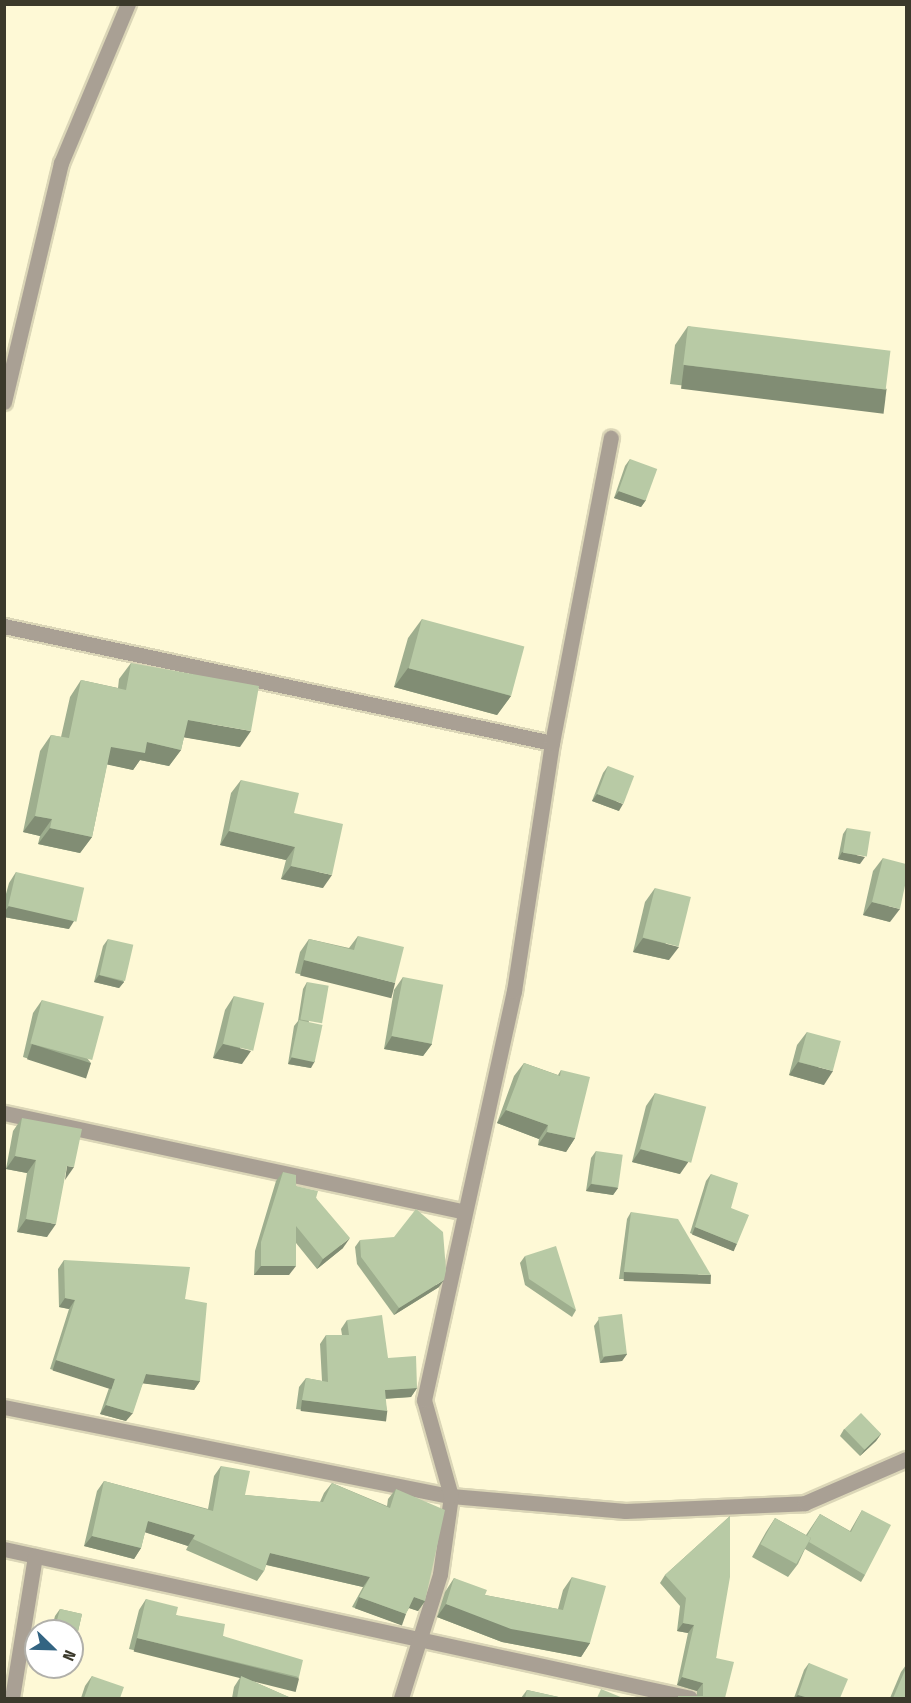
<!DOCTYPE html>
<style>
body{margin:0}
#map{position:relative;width:911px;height:1703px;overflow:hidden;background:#fef9d6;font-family:"Fira Sans Condensed",sans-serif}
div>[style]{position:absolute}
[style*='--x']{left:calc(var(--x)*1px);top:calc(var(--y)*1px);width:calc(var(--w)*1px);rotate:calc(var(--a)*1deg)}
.roads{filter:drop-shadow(2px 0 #dbd6b7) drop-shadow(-2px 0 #dbd6b7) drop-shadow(0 2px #dbd6b7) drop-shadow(0 -2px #dbd6b7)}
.minor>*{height:15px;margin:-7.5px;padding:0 7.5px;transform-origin:7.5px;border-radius:7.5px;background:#a9a094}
.wall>*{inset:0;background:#9eae8e}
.shaded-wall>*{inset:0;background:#818d74;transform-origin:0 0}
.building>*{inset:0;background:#b8caa5;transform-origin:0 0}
span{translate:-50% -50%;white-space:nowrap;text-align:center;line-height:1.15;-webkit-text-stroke:5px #fff;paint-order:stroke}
.frame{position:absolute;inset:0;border:6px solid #3b392b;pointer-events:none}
.north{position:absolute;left:24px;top:1619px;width:60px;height:60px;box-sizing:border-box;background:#fff;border:2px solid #b1b0aa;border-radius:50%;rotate:113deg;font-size:16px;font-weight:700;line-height:24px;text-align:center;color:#3b392b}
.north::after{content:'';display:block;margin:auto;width:21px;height:27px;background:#336482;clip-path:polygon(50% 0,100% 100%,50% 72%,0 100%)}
</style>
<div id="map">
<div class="roads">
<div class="minor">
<i style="--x:4;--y:402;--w:246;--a:-76.6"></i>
<i style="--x:61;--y:163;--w:173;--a:-67.2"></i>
<i style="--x:4;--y:626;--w:560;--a:12.05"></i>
<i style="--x:4;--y:1113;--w:469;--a:12.1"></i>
<i style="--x:4;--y:1407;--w:456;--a:11.3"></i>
<i style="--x:451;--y:1496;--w:175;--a:4.9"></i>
<i style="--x:625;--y:1511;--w:180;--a:-2.5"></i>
<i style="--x:805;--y:1503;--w:110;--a:-23.5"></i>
<i style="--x:4;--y:1549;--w:702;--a:12.25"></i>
<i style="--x:12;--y:1698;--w:144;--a:-80.8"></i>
<i style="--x:401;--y:1698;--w:130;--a:-72.5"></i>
<i style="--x:440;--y:1574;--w:79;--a:-82"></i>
<i style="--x:451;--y:1496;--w:100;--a:-105.7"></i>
<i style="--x:424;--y:1400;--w:419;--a:-77.6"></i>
<i style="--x:514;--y:991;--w:251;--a:-81.3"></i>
<i style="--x:552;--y:743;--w:311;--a:-79.1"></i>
</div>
</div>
<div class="wall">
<i style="clip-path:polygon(688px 326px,887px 389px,873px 408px,670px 384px,675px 345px)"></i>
<i style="clip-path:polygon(630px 459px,646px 500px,641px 507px,614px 498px,625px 466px)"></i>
<i style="clip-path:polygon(422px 619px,511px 696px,497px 715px,394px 687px,408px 638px)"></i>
<i style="clip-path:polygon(131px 663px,240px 747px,184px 737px,181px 750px,169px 766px,140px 760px,133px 770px,107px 764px,92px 837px,80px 853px,38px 844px,40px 836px,23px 832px,40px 751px,51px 735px,61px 737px,70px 697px,81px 680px,118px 688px,119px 679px)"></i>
<i style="clip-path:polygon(608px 766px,619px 811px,592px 801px,603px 773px)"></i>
<i style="clip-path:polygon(241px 780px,294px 813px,323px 888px,281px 879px,286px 860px,220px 845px,231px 793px)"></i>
<i style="clip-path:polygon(847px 828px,860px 864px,838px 859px,843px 834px)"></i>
<i style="clip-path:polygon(883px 858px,890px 922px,863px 915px,873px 871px)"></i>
<i style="clip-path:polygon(16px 872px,69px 929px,4px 917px,4px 901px,9px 883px)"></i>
<i style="clip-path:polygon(655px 888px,669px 960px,633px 952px,645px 902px)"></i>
<i style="clip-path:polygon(358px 936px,385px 996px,295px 973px,300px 952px,309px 939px,349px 948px)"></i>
<i style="clip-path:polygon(108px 939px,124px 982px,119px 988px,94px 982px,103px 946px)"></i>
<i style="clip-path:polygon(403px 977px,432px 1044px,423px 1056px,384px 1049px,394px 990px)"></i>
<i style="clip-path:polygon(307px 982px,311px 1068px,288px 1064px,294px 1026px,298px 1021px,303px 989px)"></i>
<i style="clip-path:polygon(234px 996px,242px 1064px,213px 1058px,225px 1010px)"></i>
<i style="clip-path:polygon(42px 1000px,91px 1063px,82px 1076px,23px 1057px,33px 1013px)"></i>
<i style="clip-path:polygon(807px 1032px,824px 1085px,789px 1075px,797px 1045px)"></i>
<i style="clip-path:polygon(524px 1063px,558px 1075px,561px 1070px,575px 1138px,566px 1152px,538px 1145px,539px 1139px,497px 1123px,514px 1076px)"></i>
<i style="clip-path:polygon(655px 1093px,680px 1174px,632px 1162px,646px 1106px)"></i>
<i style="clip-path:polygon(22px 1118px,64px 1180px,47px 1237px,17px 1232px,27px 1173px,6px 1169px,13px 1131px)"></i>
<i style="clip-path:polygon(596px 1151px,618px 1188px,613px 1195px,586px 1191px,591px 1158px)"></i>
<i style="clip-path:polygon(283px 1172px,296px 1186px,316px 1198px,343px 1248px,317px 1269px,296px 1243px,289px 1275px,254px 1275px,255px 1251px,276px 1181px)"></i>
<i style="clip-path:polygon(711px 1174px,731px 1208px,737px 1244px,733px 1251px,690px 1233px,706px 1181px)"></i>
<i style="clip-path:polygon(631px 1212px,706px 1282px,619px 1279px,627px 1219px)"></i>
<i style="clip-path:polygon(360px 1240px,439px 1287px,394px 1315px,357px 1264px,355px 1247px)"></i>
<i style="clip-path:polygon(525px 1256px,576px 1310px,572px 1317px,525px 1285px,520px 1263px)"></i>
<i style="clip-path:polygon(64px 1260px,185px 1299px,200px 1381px,194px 1390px,143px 1383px,126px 1421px,100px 1414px,109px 1388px,50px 1369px,69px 1309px,59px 1307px,58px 1269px)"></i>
<i style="clip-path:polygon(599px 1319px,627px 1354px,622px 1361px,600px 1363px,594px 1326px)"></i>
<i style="clip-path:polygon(347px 1320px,388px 1358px,417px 1388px,411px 1397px,385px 1399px,387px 1411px,381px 1420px,296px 1409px,299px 1387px,306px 1378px,322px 1381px,320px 1344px,326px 1335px,342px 1335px,341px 1329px)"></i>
<i style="clip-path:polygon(844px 1429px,881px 1434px,876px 1441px,860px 1456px,840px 1436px)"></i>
<i style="clip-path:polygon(221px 1466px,245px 1495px,320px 1502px,324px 1493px,332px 1483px,387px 1506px,388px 1499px,396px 1489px,425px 1601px,418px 1611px,409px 1608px,399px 1624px,352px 1607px,363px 1587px,266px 1565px,264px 1571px,257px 1581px,186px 1550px,188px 1546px,145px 1532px,141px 1548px,134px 1559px,84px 1546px,97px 1491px,104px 1481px,208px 1509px,214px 1476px)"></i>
<i style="clip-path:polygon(862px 1510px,865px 1575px,861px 1582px,805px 1549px,798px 1564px,788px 1577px,752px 1557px,766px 1532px,775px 1518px,806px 1535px,820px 1514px,850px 1531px)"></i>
<i style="clip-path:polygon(730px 1516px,716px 1658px,725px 1698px,677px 1698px,678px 1696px,697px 1696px,697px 1691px,677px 1685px,688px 1633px,677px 1631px,680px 1606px,660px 1583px,665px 1575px)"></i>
<i style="clip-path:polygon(572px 1577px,590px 1643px,581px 1657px,502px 1642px,437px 1617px,445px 1592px,454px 1578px,485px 1595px,558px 1609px,563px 1590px)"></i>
<i style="clip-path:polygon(146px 1599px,176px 1615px,223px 1636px,299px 1677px,292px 1688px,129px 1649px,139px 1610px)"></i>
<i style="clip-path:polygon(60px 1609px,82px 1614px,76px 1640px,72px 1645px,72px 1631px,51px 1631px,55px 1616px)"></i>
<i style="clip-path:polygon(809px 1663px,840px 1698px,794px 1698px,804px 1670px)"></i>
<i style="clip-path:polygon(906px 1665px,906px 1698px,890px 1698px,901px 1672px)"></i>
<i style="clip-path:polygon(92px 1676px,120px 1698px,81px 1698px,85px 1686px)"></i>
<i style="clip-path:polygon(241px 1676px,291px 1698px,232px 1698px,234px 1687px)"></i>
<i style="clip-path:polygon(527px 1690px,563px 1698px,521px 1698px)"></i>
</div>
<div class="shaded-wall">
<i style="left:684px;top:365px;width:204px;height:24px;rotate:7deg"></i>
<i style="clip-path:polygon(619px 491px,646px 500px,641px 507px,614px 498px)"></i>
<i style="clip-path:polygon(408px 668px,511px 696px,497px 715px,394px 687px)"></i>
<i style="clip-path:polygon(188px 720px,251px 731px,240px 747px,176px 736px)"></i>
<i style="clip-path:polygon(147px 742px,181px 750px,169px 766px,140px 760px,133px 770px,100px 763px,111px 747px)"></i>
<i style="clip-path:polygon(597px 794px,623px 804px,619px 811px,592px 801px)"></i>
<i style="clip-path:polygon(35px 816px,52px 819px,40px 836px,23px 832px)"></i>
<i style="clip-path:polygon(50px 828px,92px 837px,80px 853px,38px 844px)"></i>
<i style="clip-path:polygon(229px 831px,295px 847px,286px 860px,220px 845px)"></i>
<i style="clip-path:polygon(842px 852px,865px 857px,860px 864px,838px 859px)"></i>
<i style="clip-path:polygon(291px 866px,332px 875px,323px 888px,281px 879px)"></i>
<i style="clip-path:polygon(872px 902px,900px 909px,890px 922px,863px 915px)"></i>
<i style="clip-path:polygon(9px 906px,76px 918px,69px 929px,4px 917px,4px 912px)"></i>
<i style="clip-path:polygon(643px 938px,679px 947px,669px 960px,633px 952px)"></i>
<i style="left:304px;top:960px;width:94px;height:16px;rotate:14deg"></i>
<i style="clip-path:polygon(99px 975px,124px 982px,119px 988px,94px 982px)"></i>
<i style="clip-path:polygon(392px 1036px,432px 1044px,423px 1056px,384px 1049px)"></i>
<i style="left:32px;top:1044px;width:62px;height:16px;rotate:18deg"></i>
<i style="clip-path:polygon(223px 1044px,251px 1051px,242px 1064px,213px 1058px)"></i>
<i style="clip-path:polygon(292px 1057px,315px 1061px,311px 1068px,288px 1064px)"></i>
<i style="clip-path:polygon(798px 1062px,833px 1071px,824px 1085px,789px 1075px)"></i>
<i style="clip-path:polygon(506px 1110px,548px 1125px,539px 1139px,497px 1123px)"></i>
<i style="clip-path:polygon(547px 1132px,575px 1138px,566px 1152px,538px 1145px)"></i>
<i style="clip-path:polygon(641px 1149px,689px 1161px,680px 1174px,632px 1162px)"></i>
<i style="clip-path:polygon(15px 1156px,36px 1160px,27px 1173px,6px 1169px)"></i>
<i style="clip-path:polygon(67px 1166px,74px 1167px,65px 1180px)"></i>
<i style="clip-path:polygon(591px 1184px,618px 1188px,613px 1195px,586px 1191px)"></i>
<i style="clip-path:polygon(26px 1219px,56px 1224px,47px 1237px,17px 1232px)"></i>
<i style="left:695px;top:1227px;width:45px;height:8px;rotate:22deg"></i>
<i style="clip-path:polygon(350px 1238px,343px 1248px,317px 1269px,323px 1259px)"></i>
<i style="clip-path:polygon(261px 1266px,296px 1266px,289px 1275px,254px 1275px)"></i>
<i style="left:624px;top:1272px;width:87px;height:9px;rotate:2deg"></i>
<i style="clip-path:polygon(444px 1280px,439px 1287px,394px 1315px,399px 1308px)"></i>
<i style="clip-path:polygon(65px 1298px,75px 1300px,69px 1309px,59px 1307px)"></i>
<i style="clip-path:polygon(627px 1354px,622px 1361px,600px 1363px,605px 1356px)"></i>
<i style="left:56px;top:1360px;width:62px;height:11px;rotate:18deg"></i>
<i style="clip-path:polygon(146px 1374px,200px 1381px,194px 1390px,140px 1383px)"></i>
<i style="clip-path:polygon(417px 1388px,411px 1397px,379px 1399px,385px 1390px)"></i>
<i style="left:302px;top:1400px;width:86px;height:11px;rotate:7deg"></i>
<i style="clip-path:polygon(106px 1405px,133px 1413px,126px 1421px,100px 1414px)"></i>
<i style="clip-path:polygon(881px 1434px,876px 1441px,860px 1456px,865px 1449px)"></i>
<i style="clip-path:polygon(148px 1521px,195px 1535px,188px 1546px,141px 1531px)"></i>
<i style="clip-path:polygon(92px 1536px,141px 1548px,134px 1559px,84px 1546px)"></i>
<i style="clip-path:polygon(270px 1553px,370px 1577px,363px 1587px,263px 1564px)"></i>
<i style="left:359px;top:1597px;width:50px;height:12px;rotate:20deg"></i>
<i style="clip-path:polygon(414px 1597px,425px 1601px,418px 1611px,406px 1607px)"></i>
<i style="clip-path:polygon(446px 1604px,590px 1643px,581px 1657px,502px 1642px,437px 1617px)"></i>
<i style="clip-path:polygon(683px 1623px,694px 1625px,688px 1633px,677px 1631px)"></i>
<i style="left:137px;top:1638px;width:167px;height:14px;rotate:14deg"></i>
<i style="clip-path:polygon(682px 1677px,703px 1683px,697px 1691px,677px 1685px)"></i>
<i style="clip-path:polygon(798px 1695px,809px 1698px,795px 1698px)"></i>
</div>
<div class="building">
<i style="left:688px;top:326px;width:204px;height:39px;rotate:7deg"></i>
<i style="left:630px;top:459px;width:29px;height:34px;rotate:20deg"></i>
<i style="left:422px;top:619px;width:106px;height:51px;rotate:15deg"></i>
<i style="clip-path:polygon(131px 663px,259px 686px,251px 731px,188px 720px,181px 750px,147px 742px,145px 753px,111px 747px,92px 837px,50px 828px,52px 819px,35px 816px,51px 735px,69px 738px,81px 680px,126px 690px)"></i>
<i style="left:608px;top:766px;width:28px;height:30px;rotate:21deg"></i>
<i style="clip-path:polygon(241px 780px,299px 793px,294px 813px,343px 824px,332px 875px,291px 866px,295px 847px,229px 831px)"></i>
<i style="left:847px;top:828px;width:24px;height:25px;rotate:9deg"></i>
<i style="clip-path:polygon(883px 858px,906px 864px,906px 881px,900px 909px,872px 902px)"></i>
<i style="left:16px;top:872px;width:70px;height:35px;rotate:13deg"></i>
<i style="left:655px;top:888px;width:37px;height:51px;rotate:14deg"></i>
<i style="clip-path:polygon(358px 936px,404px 947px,395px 983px,304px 960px,309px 939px,354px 950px)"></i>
<i style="left:108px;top:939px;width:26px;height:37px;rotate:13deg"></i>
<i style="left:403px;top:977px;width:41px;height:60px;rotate:11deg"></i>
<i style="left:307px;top:982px;width:22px;height:38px;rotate:10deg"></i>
<i style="left:234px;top:996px;width:31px;height:49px;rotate:13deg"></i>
<i style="left:42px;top:1000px;width:64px;height:45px;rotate:15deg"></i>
<i style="left:299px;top:1020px;width:24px;height:38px;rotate:12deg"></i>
<i style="left:807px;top:1032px;width:35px;height:31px;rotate:15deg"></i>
<i style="clip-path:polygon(524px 1063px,560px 1076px,561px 1070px,590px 1077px,575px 1138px,547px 1132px,548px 1125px,506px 1110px)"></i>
<i style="left:655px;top:1093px;width:53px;height:58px;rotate:15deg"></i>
<i style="clip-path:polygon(22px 1118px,82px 1129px,74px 1167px,67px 1166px,56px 1224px,26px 1219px,36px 1160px,15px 1156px)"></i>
<i style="left:596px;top:1151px;width:27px;height:33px;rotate:8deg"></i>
<i style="clip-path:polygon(283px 1172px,296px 1175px,296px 1186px,318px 1191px,316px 1198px,350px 1238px,323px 1259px,296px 1226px,296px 1266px,261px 1266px,261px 1242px)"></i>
<i style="clip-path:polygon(711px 1174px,738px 1183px,731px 1208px,749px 1215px,737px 1244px,695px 1227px)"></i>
<i style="clip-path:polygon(416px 1209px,443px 1232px,446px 1270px,444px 1280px,399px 1308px,361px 1257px,360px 1240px,394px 1237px)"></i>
<i style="clip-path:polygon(631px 1212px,678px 1219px,711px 1275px,624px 1272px)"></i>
<i style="clip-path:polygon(556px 1246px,576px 1310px,529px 1279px,525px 1256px)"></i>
<i style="clip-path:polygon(64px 1260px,190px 1267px,185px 1299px,207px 1303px,200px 1381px,146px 1374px,133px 1413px,106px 1405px,115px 1379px,56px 1360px,75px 1300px,65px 1298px)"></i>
<i style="left:622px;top:1314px;width:40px;height:24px;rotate:83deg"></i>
<i style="clip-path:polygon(382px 1315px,388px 1358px,416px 1356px,417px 1388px,385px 1390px,387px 1411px,302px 1400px,306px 1378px,328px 1382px,326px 1335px,349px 1335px,347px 1320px)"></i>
<i style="left:861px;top:1413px;width:29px;height:23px;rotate:46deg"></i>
<i style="clip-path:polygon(221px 1466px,250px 1471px,245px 1495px,323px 1502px,332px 1483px,390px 1508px,396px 1489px,445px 1510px,425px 1601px,414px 1597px,406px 1614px,359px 1597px,370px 1577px,270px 1553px,264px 1571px,193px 1539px,195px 1535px,148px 1521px,141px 1548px,92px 1536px,104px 1481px,213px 1511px)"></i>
<i style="clip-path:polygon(862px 1510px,891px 1525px,865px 1575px,809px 1542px,811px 1538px,807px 1536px,820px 1514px,851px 1532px)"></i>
<i style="clip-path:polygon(730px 1516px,730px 1577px,716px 1658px,734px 1662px,725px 1698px,678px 1698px,678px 1696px,703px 1696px,703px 1683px,682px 1677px,694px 1625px,683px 1623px,686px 1598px,665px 1575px)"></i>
<i style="left:775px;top:1518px;width:41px;height:30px;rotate:29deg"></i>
<i style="clip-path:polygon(572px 1577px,606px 1586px,590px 1643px,511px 1629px,446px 1604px,454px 1578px,487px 1590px,485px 1595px,563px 1610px)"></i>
<i style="clip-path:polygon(146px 1599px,178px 1607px,176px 1615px,225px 1624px,223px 1636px,303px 1660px,299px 1677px,137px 1638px)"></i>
<i style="clip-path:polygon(60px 1609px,82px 1614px,76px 1640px,72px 1639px,72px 1631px,54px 1631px)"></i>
<i style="clip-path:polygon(809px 1663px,848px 1679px,840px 1698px,809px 1698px,798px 1695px)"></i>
<i style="clip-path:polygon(906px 1668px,906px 1698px,893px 1698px)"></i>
<i style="clip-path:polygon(92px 1676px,124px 1687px,120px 1698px,84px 1698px)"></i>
<i style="clip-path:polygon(241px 1676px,291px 1698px,237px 1698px)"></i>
<i style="clip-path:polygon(601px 1689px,623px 1698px,597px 1698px)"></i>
<i style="clip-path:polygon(527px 1690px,563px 1698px,525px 1698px)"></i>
</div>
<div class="frame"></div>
<div class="north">N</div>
</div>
